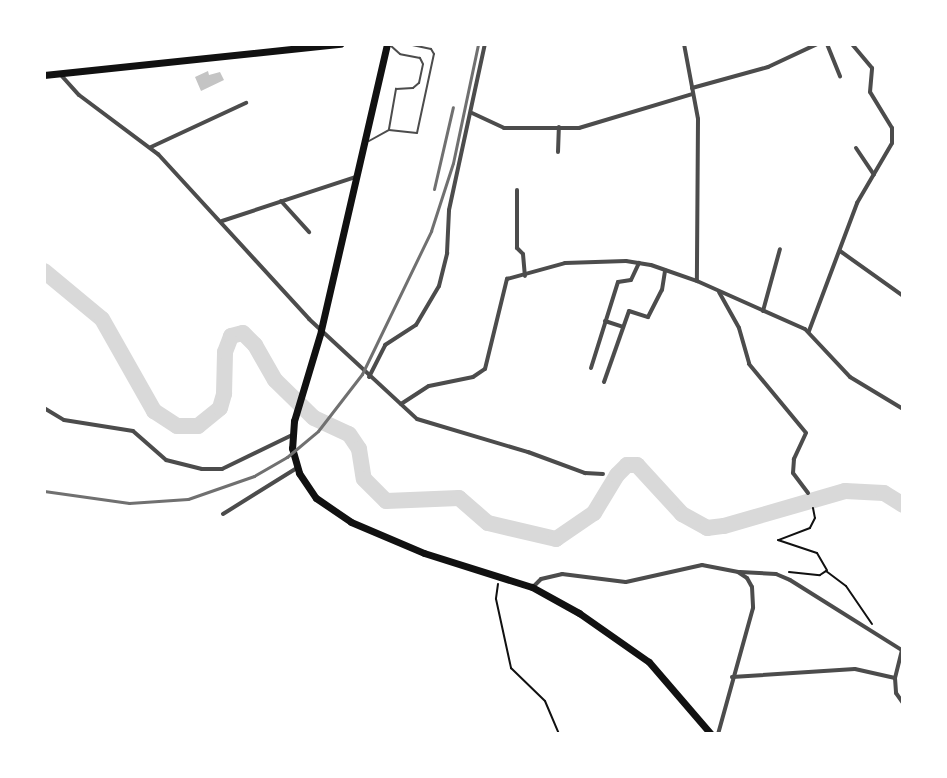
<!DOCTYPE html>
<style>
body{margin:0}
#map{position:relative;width:947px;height:778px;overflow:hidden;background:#fff;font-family:Ubuntu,sans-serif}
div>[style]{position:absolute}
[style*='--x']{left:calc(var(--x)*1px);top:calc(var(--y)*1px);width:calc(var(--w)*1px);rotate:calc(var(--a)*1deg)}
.river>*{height:16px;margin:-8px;padding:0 8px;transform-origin:8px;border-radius:8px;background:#d9d9d9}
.building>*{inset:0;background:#c4c4c4}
.path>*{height:2px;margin:-1px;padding:0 1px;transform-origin:1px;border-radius:1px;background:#111}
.service>*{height:2px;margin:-1px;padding:0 1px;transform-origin:1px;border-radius:1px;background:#4c4c4c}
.minor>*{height:4px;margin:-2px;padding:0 2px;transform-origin:2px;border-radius:2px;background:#4c4c4c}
.primary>*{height:7px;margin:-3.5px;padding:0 3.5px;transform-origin:3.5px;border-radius:3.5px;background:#111}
.rail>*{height:3px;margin:-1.5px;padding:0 1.5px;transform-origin:1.5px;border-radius:1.5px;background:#707070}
span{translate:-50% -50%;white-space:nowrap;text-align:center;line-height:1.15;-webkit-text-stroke:6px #fff;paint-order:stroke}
.frame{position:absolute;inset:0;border:46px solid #fff;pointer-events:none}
</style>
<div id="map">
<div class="river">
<i style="--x:44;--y:271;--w:75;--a:39.6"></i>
<i style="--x:102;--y:319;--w:106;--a:60.5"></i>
<i style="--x:154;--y:411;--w:27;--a:33"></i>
<i style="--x:177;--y:426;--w:21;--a:0"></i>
<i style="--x:198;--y:426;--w:28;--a:-39"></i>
<i style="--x:220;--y:408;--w:15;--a:-74"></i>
<i style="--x:224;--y:394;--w:42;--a:-88.6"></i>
<i style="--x:225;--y:352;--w:17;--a:-69"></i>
<i style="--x:231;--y:336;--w:12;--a:-14"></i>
<i style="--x:243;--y:333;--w:17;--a:45"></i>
<i style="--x:255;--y:345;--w:40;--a:60.3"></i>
<i style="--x:275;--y:380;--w:54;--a:44.3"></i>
<i style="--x:314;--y:418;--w:38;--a:25"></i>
<i style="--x:349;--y:434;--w:18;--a:56"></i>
<i style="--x:359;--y:449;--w:30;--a:81"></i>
<i style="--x:364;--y:479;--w:31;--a:45"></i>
<i style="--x:386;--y:501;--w:73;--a:-2.4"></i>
<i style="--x:459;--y:498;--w:38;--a:41"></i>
<i style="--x:488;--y:523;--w:70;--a:13.2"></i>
<i style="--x:556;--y:539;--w:46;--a:-34.4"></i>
<i style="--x:594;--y:513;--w:44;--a:-58.8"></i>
<i style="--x:617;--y:475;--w:14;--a:-45"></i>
<i style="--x:627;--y:465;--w:10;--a:0"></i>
<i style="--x:637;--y:465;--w:67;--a:47.4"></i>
<i style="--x:682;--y:514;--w:29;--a:29"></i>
<i style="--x:707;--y:528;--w:17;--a:-7"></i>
<i style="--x:724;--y:526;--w:126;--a:-16.1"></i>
<i style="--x:845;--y:491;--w:39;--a:3"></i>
<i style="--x:884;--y:493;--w:22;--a:32"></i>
</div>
<div class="building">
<i style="clip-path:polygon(208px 71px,209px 75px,220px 72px,224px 80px,201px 91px,195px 77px)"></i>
</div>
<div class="path">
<i style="--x:813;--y:508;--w:10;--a:79"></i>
<i style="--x:815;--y:518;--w:11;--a:117"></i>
<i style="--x:810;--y:528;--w:34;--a:159"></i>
<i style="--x:778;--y:540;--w:41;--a:18.4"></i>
<i style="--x:817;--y:553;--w:20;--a:60"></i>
<i style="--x:789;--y:572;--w:31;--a:6"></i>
<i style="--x:820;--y:575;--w:7;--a:-34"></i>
<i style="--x:826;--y:571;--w:25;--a:37"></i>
<i style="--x:846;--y:586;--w:46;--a:55.6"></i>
<i style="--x:498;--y:584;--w:15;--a:98"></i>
<i style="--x:496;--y:599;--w:71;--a:77.7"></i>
<i style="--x:511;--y:668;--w:47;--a:44.1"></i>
<i style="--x:545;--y:701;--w:36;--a:67"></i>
</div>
<div class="service">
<i style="--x:389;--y:129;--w:41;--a:-80.1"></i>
<i style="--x:396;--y:89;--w:17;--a:-3"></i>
<i style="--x:413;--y:88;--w:8;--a:-40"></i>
<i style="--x:419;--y:83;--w:19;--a:-78"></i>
<i style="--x:423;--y:64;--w:7;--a:-117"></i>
<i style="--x:420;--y:58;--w:20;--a:-169"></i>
<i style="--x:400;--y:54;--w:12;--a:-138"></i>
<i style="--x:369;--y:141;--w:23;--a:-29"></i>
<i style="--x:389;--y:130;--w:28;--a:6"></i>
<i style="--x:417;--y:133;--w:81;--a:-77.9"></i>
<i style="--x:434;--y:54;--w:6;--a:-121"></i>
<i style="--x:431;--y:49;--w:24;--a:-168"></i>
</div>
<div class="minor">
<i style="--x:684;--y:44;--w:76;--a:79.4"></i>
<i style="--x:698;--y:119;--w:161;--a:90.4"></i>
<i style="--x:827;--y:44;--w:35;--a:68"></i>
<i style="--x:60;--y:74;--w:28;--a:48"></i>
<i style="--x:79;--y:95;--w:99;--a:36.8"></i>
<i style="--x:158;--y:154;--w:224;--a:47.5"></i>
<i style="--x:309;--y:319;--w:147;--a:42.8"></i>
<i style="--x:417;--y:419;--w:116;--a:16.6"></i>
<i style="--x:528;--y:452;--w:61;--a:20.2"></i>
<i style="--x:585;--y:473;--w:18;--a:3"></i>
<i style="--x:692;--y:88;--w:79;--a:-15.4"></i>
<i style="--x:768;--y:67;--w:54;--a:-25.1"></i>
<i style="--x:472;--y:113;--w:35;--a:25"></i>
<i style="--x:504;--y:128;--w:75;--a:0"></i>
<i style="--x:579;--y:128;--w:118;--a:-16.7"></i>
<i style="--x:151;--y:147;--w:105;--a:-24.9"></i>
<i style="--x:856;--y:148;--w:32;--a:56"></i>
<i style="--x:558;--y:152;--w:25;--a:-88"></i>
<i style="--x:517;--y:190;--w:58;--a:90"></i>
<i style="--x:517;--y:248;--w:8;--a:45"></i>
<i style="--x:523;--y:254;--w:22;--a:85"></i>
<i style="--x:281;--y:201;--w:42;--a:47.9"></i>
<i style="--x:222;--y:221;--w:141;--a:-18.2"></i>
<i style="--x:840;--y:251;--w:77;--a:35.5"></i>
<i style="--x:719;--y:292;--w:41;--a:60.9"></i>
<i style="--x:739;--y:328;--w:37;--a:74"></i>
<i style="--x:749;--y:364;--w:89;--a:50.4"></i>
<i style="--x:806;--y:433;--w:29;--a:115"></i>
<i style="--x:794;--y:459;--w:14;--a:94"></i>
<i style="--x:793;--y:473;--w:25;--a:53"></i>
<i style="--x:763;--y:311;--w:64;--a:-74.7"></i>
<i style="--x:605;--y:321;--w:19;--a:18"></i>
<i style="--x:809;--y:331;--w:137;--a:-69.4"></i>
<i style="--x:857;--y:203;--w:69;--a:-59.7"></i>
<i style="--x:892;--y:143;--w:15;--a:-90"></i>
<i style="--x:892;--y:128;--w:42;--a:-121.4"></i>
<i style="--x:870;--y:92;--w:24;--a:-85"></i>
<i style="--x:872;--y:68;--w:31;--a:-130"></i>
<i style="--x:591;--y:368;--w:90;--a:-72.6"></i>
<i style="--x:618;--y:282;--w:13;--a:-9"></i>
<i style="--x:631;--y:280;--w:19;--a:-65"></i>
<i style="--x:369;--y:377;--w:36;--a:-63"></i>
<i style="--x:385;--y:345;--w:37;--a:-33"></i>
<i style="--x:416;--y:325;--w:45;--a:-59.5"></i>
<i style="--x:439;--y:286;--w:34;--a:-76"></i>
<i style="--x:447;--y:253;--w:43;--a:-87.3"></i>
<i style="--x:449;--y:210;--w:170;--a:-77.8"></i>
<i style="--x:604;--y:382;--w:75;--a:-70.6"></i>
<i style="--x:629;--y:311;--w:20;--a:18"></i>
<i style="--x:648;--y:317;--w:30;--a:-63"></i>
<i style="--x:662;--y:290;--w:20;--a:-81"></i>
<i style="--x:401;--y:404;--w:33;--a:-33"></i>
<i style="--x:429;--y:386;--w:45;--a:-11.6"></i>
<i style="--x:473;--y:377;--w:14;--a:-34"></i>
<i style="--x:485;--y:369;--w:93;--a:-76.3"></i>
<i style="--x:507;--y:279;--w:60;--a:-15.4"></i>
<i style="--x:565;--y:263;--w:61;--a:-1.9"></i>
<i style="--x:626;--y:261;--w:25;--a:9"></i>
<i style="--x:651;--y:265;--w:49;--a:19.2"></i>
<i style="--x:697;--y:281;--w:118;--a:24"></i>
<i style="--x:805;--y:329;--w:66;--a:46.8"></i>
<i style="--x:850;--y:377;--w:62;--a:31.1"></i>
<i style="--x:44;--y:408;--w:23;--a:31"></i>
<i style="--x:64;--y:420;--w:70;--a:9.1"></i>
<i style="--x:133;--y:431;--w:44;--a:41.3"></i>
<i style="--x:166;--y:460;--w:37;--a:14"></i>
<i style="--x:202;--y:469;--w:20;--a:0"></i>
<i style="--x:222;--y:469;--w:78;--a:-25.9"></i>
<i style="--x:223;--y:514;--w:87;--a:-31.9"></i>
<i style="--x:740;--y:572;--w:36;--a:3"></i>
<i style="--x:776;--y:574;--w:15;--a:23"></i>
<i style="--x:790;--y:580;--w:133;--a:32.1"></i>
<i style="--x:533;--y:587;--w:11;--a:-45"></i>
<i style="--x:541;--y:579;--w:22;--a:-13"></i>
<i style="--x:562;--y:574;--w:64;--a:7.1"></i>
<i style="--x:626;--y:582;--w:78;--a:-12.6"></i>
<i style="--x:702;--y:565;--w:37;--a:11"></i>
<i style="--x:738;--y:572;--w:11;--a:34"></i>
<i style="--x:747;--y:578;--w:10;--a:61"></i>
<i style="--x:752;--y:587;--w:21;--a:87"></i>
<i style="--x:753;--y:608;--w:131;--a:105.5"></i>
<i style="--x:902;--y:650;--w:29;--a:104"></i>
<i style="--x:895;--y:678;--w:15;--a:86"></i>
<i style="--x:896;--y:693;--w:12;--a:55"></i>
<i style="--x:732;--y:677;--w:123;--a:-3.7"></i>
<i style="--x:855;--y:669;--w:41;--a:12.7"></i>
</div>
<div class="primary">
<i style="--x:387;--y:44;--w:294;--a:103"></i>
<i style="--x:321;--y:331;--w:94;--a:106.7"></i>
<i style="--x:294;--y:421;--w:27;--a:94"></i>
<i style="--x:292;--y:448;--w:26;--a:74"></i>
<i style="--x:299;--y:473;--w:30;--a:56"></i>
<i style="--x:316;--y:498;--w:42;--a:34.4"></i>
<i style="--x:351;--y:522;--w:79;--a:23"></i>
<i style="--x:424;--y:553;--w:113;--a:17.5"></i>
<i style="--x:532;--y:587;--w:54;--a:29"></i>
<i style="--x:579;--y:613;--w:85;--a:35"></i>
<i style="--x:649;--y:662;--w:95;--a:49.3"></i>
<i style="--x:44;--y:75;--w:298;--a:-6"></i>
</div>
<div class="rail">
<i style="--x:434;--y:189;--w:84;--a:-77"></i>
<i style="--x:44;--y:491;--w:86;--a:8"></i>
<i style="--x:129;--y:503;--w:59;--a:-3.9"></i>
<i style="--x:188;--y:499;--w:70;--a:-19.2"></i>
<i style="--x:254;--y:476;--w:38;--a:-30"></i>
<i style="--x:287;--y:457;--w:40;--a:-40"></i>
<i style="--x:318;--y:431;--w:72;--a:-52.3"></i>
<i style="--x:362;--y:374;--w:159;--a:-64.2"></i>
<i style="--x:431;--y:231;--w:71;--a:-72.1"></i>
<i style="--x:453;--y:163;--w:122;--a:-78.1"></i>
</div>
<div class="frame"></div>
</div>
